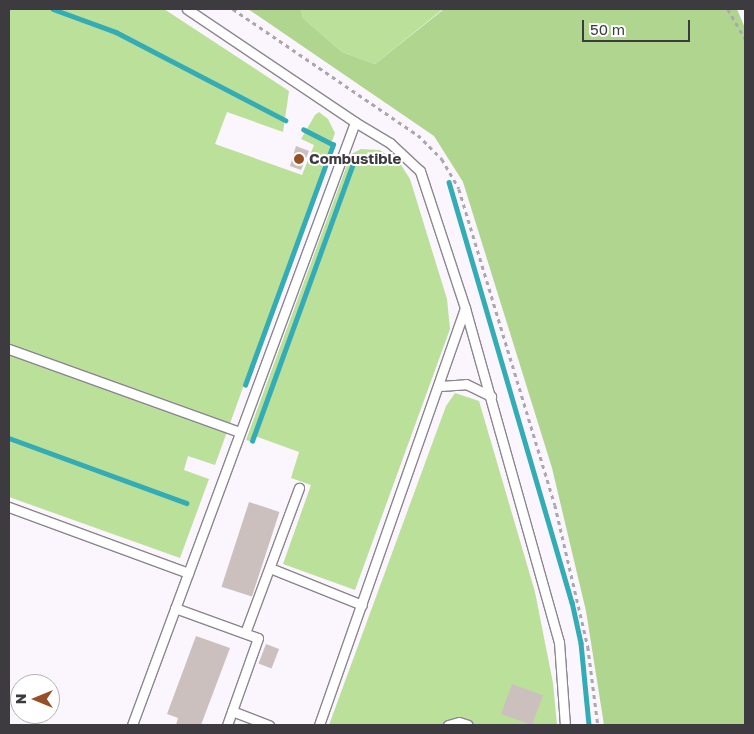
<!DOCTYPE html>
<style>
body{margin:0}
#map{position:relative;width:754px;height:734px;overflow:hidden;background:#fbf5fe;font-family:"Golos Text",sans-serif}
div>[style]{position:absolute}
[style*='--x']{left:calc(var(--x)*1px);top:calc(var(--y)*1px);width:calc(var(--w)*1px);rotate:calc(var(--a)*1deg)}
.green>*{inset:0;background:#bae09a}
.forest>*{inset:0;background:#afd58f}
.stream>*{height:4.5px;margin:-2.25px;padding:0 2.25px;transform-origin:2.25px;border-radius:2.25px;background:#34acb5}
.building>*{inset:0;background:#ccc0bf;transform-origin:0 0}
.path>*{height:2.5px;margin-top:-1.25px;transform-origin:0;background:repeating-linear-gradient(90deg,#aca7ae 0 4px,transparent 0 8px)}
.roads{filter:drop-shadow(1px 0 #8c868f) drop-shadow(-1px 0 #8c868f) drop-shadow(0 1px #8c868f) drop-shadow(0 -1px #8c868f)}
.service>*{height:9px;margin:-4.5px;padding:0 4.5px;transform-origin:4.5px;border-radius:4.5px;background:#fff}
.dots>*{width:14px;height:14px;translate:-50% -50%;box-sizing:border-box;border:2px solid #fff;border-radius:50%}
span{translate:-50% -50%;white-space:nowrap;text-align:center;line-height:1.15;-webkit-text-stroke:4px #fff;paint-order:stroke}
.poi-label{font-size:15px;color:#3d3b3f;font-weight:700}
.left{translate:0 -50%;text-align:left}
.frame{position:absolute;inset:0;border:10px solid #3d3b3f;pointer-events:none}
.north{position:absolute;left:10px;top:674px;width:50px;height:50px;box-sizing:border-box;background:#fff;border:1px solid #b1b1b2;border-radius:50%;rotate:270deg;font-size:14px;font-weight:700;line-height:20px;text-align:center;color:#3d3b3f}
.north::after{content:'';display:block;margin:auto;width:18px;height:22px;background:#955026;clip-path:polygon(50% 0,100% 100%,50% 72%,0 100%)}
.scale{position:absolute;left:582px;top:20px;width:108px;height:22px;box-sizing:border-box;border:2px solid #3d3b3f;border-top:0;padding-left:6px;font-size:15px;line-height:18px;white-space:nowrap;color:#3d3b3f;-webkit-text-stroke:4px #fff;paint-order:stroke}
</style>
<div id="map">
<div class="green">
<i style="clip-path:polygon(9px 9px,164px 9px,289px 91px,283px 132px,227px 112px,215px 144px,302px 175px,314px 145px,301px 139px,315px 115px,319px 112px,328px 119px,335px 133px,215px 465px,188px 456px,184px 470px,209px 479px,180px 558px,9px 497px)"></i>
<i style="clip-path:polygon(301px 9px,443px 9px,375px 64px,342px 52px,303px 18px)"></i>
<i style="clip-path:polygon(361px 149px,380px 150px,401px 165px,410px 179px,447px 299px,450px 329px,355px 590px,283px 564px,311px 485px,291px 478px,299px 452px,255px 436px,253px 442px,246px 440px,351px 154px)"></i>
<i style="clip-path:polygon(455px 393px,479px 401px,535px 592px,553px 683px,557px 725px,329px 725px,446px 406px)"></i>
</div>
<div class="forest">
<i style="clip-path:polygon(248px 9px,301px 9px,303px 18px,342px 52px,375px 64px,444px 9px,737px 9px,745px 28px,745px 725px,604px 725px,586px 611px,552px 468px,463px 182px,434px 136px)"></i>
</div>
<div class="stream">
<i style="--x:53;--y:9;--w:67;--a:20.1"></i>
<i style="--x:116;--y:32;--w:191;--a:27.5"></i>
<i style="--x:449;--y:182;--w:438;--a:73.7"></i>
<i style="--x:572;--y:602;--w:42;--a:77.6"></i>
<i style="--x:581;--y:643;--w:82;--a:84.4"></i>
<i style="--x:245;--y:385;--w:256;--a:-69.9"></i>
<i style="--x:333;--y:145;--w:33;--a:-153"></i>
<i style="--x:9;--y:438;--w:189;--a:20.1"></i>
<i style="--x:252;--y:441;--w:303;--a:-70"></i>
</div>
<div class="building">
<i style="clip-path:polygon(296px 146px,309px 151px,301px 170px,290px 166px)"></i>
<i style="left:249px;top:502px;width:32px;height:89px;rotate:18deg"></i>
<i style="clip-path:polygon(196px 636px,230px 648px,201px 725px,176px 725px,178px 718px,167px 714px)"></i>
<i style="left:266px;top:644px;width:14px;height:21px;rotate:21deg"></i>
<i style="left:512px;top:684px;width:33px;height:32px;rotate:20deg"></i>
</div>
<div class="path">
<i style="--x:233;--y:9;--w:224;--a:34.3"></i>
<i style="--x:418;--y:135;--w:34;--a:45"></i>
<i style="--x:442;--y:159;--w:34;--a:60"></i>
<i style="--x:459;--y:189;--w:330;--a:73.1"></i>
<i style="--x:555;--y:505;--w:146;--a:76.9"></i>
<i style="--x:588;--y:647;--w:79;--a:82.7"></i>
<i style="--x:728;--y:9;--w:34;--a:60"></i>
</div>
<div class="roads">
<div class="service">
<i style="--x:187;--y:9;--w:202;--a:33.9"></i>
<i style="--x:9;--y:349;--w:245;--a:19.8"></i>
<i style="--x:440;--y:386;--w:26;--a:-4"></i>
<i style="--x:466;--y:384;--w:28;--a:26"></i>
<i style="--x:9;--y:507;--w:191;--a:20.2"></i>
<i style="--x:270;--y:568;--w:99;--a:21.9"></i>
<i style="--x:175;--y:608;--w:88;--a:19.9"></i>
<i style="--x:258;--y:638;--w:92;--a:109.6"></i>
<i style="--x:245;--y:633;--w:155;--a:-69.6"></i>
<i style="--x:232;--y:711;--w:40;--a:21"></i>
<i style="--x:132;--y:725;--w:643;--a:-69.7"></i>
<i style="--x:355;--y:122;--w:41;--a:31"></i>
<i style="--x:390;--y:143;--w:41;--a:43"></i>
<i style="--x:420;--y:171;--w:144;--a:71.8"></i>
<i style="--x:465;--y:308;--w:347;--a:74.3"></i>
<i style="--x:559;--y:642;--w:83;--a:85.9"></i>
<i style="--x:319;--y:725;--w:442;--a:-70.7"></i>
<i style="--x:448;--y:725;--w:11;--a:-15"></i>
<i style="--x:459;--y:722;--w:9;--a:18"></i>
</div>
</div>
<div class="dots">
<i style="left:299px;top:159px;background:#955026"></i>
</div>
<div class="poi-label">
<span class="left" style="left:309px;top:159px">Combustible</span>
</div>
<div class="frame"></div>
<div class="north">N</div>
<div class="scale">50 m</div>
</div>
